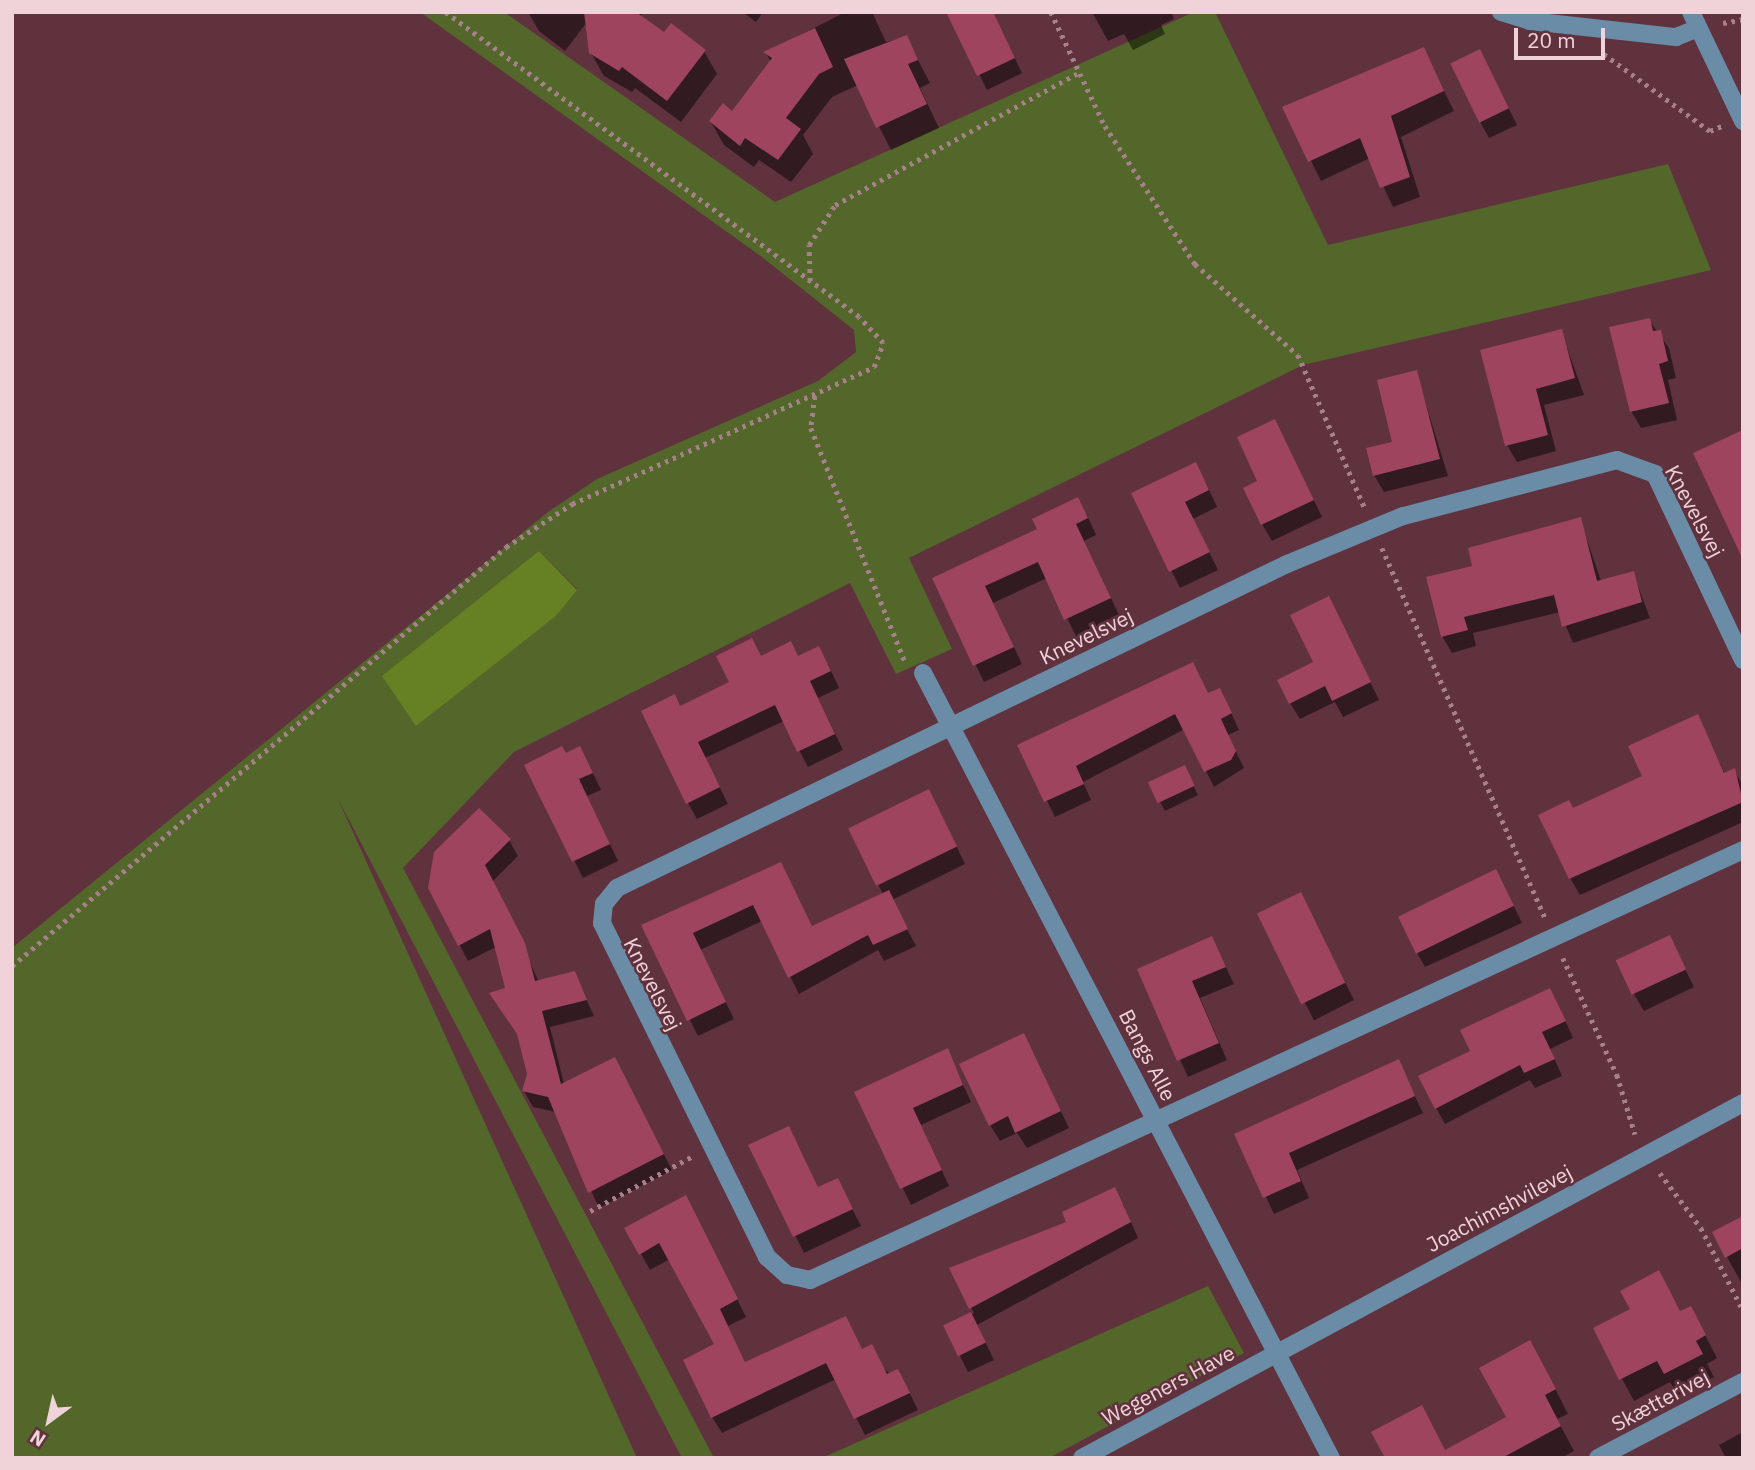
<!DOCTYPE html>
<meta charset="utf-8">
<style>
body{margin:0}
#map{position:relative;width:1755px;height:1470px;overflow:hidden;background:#5f323e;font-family:"IBM Plex Sans",sans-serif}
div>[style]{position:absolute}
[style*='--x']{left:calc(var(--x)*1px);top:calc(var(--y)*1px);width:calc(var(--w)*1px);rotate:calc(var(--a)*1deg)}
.green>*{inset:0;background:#54672a}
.forest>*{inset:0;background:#668123}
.shadow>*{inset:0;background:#0007;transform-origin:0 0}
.building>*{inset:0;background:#9f445f;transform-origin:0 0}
.path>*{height:4.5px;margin-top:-2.25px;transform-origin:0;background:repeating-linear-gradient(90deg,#a6818a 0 3.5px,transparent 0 8.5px)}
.minor>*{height:18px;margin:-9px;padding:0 9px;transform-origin:9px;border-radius:9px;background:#6b8ca7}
span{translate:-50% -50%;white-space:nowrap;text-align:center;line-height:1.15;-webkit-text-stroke:5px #5f323e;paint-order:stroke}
.street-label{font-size:21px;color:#f0d3d9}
.frame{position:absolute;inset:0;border:14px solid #f0d3d9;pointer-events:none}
.north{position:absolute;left:14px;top:1386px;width:70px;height:70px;-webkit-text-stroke:5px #5f323e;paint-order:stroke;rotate:213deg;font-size:19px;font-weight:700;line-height:28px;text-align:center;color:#f0d3d9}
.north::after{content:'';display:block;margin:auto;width:24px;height:32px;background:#f0d3d9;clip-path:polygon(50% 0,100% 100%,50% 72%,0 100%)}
.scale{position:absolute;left:1514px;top:28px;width:91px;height:32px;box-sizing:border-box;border:4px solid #f0d3d9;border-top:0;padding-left:9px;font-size:21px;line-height:24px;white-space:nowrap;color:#f0d3d9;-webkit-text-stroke:5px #5f323e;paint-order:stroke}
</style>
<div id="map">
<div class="green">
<i style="clip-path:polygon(evenodd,420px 12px,504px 12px,775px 202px,1194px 12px,1215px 12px,1328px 245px,1668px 164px,1711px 270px,1303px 365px,909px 558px,952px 649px,896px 674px,850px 583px,514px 752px,403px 868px,714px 1458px,682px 1458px,337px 797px,637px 1458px,12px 1458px,12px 948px,548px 512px,597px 479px,818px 381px,856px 352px,854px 330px,762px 257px,420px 12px,539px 551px,577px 589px,556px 616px,416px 725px,539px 551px)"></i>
<i style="clip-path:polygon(1208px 1286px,1244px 1353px,1049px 1458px,822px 1458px)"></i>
</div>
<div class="forest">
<i style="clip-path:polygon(539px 551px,577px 590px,556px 616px,416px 726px,382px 676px)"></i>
</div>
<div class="shadow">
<i style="clip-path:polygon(528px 12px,644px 12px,640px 17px,664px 35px,704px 51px,717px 74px,681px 122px,635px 88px,632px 92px,604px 76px,591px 53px,587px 22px,565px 51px,539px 31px)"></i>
<i style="clip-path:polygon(743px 12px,763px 12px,756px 22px)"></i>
<i style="clip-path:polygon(845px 12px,872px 12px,886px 42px,906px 37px,930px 83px,920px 88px,939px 128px,891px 150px,858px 85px,832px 97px,803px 135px,813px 154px,791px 182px,759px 160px,754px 167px,724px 145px,711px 122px,733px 113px,771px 62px,766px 53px)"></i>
<i style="clip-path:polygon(948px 12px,992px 12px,1022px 73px,987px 90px)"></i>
<i style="clip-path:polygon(1092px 12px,1171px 12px,1174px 19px,1161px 25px,1165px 34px,1133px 50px,1124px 34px,1108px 41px)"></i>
<i style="clip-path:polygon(1423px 49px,1454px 111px,1401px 137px,1420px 197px,1393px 207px,1370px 158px,1321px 181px,1285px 108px)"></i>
<i style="clip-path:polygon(1480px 51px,1517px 125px,1489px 138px,1480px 122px)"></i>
<i style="clip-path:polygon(1649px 320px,1669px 348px,1676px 378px,1668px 380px,1677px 420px,1641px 428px,1631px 411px)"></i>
<i style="clip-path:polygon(1561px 331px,1584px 395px,1544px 405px,1556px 451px,1517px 462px,1507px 445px)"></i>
<i style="clip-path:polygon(1416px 372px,1448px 476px,1384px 492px,1374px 475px,1394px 443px)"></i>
<i style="clip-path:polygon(1284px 438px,1322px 517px,1272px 541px,1262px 524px)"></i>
<i style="clip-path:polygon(1205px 481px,1217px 507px,1193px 519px,1218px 570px,1180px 588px,1134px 494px)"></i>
<i style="clip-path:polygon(1087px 515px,1096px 535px,1084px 541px,1119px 615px,1076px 636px,1047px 578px,993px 603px,1022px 664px,984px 682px,934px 579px)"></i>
<i style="clip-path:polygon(1580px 519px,1601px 581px,1633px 573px,1650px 618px,1573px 643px,1560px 612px,1473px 633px,1476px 646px,1452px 653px,1442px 636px,1474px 568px)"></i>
<i style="clip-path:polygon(1329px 598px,1379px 700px,1343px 717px,1335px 702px,1300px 719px,1290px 703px,1316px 663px)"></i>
<i style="clip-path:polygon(761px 658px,828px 664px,839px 688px,818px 698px,843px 750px,808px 767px,784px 721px,705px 758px,728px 804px,697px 819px,688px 803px,680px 707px,731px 682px)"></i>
<i style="clip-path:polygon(1209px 695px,1228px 706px,1239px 730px,1228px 735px,1244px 768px,1214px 787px,1185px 729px,1083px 782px,1091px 800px,1055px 817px,1020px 746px)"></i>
<i style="clip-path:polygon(1697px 716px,1725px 774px,1734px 770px,1743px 786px,1743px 822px,1580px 895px,1570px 878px,1573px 810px,1644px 777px)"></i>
<i style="clip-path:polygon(565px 755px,589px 765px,601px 790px,587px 796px,618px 861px,583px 878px,527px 765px)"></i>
<i style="clip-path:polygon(1188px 775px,1198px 795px,1165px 811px,1150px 784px)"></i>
<i style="clip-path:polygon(938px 808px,965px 864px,892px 900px,916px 946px,884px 961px,878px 950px,799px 994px,762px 921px,700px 950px,734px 1019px,698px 1036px,643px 926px,780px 864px,813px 928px,883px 894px,850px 829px)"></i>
<i style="clip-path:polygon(509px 840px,518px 856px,492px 882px,539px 982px,574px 973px,594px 1016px,550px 1027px,564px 1084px,623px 1075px,672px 1170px,599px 1208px,556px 1112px,533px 1107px,524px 1091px,529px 1074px,496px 947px,468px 961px,430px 888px)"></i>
<i style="clip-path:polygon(1505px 888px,1522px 923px,1425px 967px,1416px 951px)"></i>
<i style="left:1300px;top:894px;width:119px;height:45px;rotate:63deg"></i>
<i style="clip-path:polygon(1669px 937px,1694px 987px,1644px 1011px,1634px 994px)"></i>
<i style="clip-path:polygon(1212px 938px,1234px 984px,1200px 998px,1227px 1060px,1188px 1077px,1139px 970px)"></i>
<i style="clip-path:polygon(1559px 1007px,1573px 1038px,1550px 1049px,1562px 1076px,1535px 1088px,1530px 1080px,1445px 1124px,1436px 1108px)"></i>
<i style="clip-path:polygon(947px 1050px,971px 1102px,921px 1125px,949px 1186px,911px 1205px,856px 1092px)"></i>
<i style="clip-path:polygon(1033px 1052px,1069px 1128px,1027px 1148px,1017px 1133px,1000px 1141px,990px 1125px)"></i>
<i style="clip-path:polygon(1398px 1061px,1423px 1113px,1297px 1170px,1309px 1198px,1274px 1214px,1237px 1135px)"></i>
<i style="clip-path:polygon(798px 1145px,819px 1189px,846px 1197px,861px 1226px,804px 1253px,751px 1146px)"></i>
<i style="clip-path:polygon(686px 1197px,746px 1317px,728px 1326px,746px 1364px,863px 1351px,907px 1388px,918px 1410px,865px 1435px,836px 1379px,722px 1433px,712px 1417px,717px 1345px,670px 1259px,650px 1270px,627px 1228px)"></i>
<i style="clip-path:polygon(1123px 1204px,1138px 1238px,977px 1325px,994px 1360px,968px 1372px,945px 1326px,974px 1313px,952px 1269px)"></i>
<i style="clip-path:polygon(1743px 1218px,1743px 1281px,1741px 1282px,1727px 1257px)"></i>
<i style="clip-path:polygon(1595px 1329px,1703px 1331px,1717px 1358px,1707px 1364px,1714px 1377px,1678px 1396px,1670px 1382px,1634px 1401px)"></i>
<i style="clip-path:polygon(1544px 1367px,1568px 1414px,1557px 1419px,1574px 1451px,1561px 1458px,1388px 1458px,1445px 1451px,1508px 1418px)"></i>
<i style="clip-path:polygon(1743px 1432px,1743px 1458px,1726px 1458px,1719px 1445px)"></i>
</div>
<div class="building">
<i style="clip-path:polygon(584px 12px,636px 12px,664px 32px,671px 23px,706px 50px,667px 101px,622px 67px,619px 71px,589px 53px)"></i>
<i style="clip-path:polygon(946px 12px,993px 12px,1015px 58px,977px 76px)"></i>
<i style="clip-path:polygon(815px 28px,833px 67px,819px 74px,786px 118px,801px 129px,778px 160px,745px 138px,740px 146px,709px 121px,723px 103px,732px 111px,772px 58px,763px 52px)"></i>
<i style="clip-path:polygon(907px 35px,918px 60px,908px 64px,927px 104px,876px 128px,844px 59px)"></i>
<i style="clip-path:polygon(1424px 47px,1444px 91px,1391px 116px,1410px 177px,1380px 188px,1360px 138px,1308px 162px,1282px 107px)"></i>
<i style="left:1480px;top:49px;width:66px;height:33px;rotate:64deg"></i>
<i style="clip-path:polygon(1650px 318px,1653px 331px,1661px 330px,1668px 361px,1659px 364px,1669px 403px,1630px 412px,1609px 327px)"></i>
<i style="clip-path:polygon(1562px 329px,1575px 378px,1536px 389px,1548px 435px,1505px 446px,1480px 350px)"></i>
<i style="clip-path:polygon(1417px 370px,1440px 459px,1373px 476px,1366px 448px,1392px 442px,1377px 380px)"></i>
<i style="clip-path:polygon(1275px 419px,1314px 500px,1261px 525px,1243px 488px,1257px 481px,1237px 437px)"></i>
<i style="clip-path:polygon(1743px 430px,1743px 560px,1693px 453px)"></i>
<i style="clip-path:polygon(1196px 462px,1209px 490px,1185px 502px,1210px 552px,1169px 572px,1131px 493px)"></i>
<i style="clip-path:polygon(1078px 497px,1088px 518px,1076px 524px,1111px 598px,1064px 620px,1038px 562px,985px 586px,1014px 647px,973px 666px,932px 578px,1037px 529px,1032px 519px)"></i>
<i style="clip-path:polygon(1581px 517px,1597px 581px,1634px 571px,1642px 602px,1562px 627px,1554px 595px,1464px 617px,1468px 630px,1441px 637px,1426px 577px,1472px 566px,1468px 548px)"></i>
<i style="clip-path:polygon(1329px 596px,1371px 682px,1332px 701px,1325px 686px,1289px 704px,1277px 680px,1313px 662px,1290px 615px)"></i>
<i style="clip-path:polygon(752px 638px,761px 656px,791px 641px,798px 656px,819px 646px,831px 671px,810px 681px,835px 734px,797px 752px,775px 705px,698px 742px,720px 787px,686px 804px,641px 711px,675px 694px,680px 706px,729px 682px,716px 656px)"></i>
<i style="clip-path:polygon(1193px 662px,1208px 693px,1220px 688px,1232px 713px,1221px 719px,1236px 751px,1231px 760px,1204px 772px,1175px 714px,1076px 766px,1084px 784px,1044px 802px,1017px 745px)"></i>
<i style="clip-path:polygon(1698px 714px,1724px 773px,1735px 768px,1743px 802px,1569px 879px,1538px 815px,1569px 800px,1573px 808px,1642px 776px,1628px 746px)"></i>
<i style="clip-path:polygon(562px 746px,566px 753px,580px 746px,593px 773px,579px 779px,610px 844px,572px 862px,524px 765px)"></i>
<i style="left:1185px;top:765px;width:23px;height:41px;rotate:65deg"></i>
<i style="left:929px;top:789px;width:64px;height:90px;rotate:64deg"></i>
<i style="clip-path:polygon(479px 808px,511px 839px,485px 865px,525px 943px,535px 981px,575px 971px,587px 1000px,542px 1011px,561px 1084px,615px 1057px,664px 1154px,588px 1193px,548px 1097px,522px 1091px,527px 1074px,517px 1034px,489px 993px,505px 988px,490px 929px,458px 946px,428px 888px,434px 852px)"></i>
<i style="clip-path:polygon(781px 862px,812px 926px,889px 890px,908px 929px,873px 945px,868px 935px,788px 978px,753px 905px,693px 933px,726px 1002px,687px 1021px,641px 925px)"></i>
<i style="left:1496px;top:869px;width:41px;height:109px;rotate:64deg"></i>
<i style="left:1301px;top:892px;width:101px;height:49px;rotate:64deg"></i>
<i style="left:1670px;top:935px;width:38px;height:60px;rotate:65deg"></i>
<i style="clip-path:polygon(1212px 936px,1226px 967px,1192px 981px,1219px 1043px,1177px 1061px,1137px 969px)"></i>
<i style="clip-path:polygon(1550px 988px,1566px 1021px,1542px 1032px,1555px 1059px,1524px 1073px,1520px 1065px,1435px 1109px,1418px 1076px,1470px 1051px,1460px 1030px)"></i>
<i style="clip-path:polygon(1024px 1033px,1061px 1111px,1015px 1133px,1008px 1116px,989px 1126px,959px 1064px)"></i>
<i style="clip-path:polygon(948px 1048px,963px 1085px,913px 1108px,942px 1170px,900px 1189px,854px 1092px)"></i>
<i style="clip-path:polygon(1399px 1059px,1415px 1096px,1289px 1153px,1301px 1181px,1263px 1198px,1234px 1134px)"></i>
<i style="clip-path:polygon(789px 1126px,818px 1187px,838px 1178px,853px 1209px,793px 1237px,748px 1145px)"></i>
<i style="clip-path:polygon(1115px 1187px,1131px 1222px,969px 1309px,949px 1268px,1066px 1222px,1062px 1212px)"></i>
<i style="clip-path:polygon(686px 1195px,738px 1299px,720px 1309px,745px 1362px,846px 1316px,862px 1349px,872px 1344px,887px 1374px,898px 1369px,910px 1393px,854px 1419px,826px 1363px,711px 1418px,683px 1360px,714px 1344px,659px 1243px,639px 1255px,624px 1228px)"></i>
<i style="clip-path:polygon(1743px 1216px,1743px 1248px,1725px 1258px,1712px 1232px)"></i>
<i style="clip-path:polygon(1659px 1270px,1680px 1311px,1691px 1306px,1706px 1335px,1696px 1341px,1703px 1354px,1664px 1374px,1657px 1361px,1619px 1380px,1593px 1328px,1630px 1309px,1620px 1291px)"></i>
<i style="left:971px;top:1312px;width:34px;height:31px;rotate:64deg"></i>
<i style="clip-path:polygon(1530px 1340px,1556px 1389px,1545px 1395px,1561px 1426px,1502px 1458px,1385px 1458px,1371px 1432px,1422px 1405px,1445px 1450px,1506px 1417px,1479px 1368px)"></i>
</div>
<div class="path">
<i style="--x:1051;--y:12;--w:126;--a:64.7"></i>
<i style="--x:1105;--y:126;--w:165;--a:56.9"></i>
<i style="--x:1195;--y:264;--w:137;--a:41.5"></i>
<i style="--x:1298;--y:355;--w:167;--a:66.4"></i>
<i style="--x:1723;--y:23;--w:20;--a:-11"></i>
<i style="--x:1604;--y:54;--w:131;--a:36"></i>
<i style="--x:1710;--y:131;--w:13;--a:-23"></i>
<i style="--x:810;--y:281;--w:36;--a:-92"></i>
<i style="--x:809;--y:245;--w:48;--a:-57"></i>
<i style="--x:835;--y:205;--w:279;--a:-28.5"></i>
<i style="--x:815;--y:396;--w:32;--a:97"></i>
<i style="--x:811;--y:428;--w:252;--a:68.1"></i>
<i style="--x:1382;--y:548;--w:404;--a:66.2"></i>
<i style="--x:1563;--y:958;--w:129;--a:65.2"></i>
<i style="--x:1617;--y:1075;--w:62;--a:73"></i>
<i style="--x:12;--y:966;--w:648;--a:-40.3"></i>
<i style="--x:506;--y:547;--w:79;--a:-33.1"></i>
<i style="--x:572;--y:504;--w:332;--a:-24.4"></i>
<i style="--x:874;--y:367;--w:26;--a:-69"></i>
<i style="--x:883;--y:343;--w:35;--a:-133"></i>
<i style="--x:859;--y:317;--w:514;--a:-143.62"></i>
<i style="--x:1660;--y:1173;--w:69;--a:53.3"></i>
<i style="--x:1701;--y:1228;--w:92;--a:62.9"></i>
<i style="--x:590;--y:1211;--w:115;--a:-28.1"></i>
</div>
<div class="minor">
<i style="--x:1501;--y:12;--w:30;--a:17"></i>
<i style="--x:1530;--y:21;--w:147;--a:6.3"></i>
<i style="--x:1676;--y:37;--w:24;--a:-22"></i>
<i style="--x:1691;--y:12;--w:121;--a:64.5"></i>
<i style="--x:1743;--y:660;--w:206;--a:-115.3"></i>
<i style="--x:1655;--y:474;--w:40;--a:-159.8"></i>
<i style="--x:1617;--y:460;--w:221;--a:165.3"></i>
<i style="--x:1403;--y:516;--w:126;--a:157.5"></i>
<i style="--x:1287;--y:564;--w:744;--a:154.19"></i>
<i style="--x:617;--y:888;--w:21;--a:129"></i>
<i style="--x:604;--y:904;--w:19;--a:96"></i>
<i style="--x:602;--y:923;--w:373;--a:63.7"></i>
<i style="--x:767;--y:1257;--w:27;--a:42"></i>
<i style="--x:787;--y:1275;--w:24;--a:12"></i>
<i style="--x:810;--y:1280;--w:1027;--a:-24.74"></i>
<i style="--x:923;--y:673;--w:885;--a:62.54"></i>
<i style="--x:1082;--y:1458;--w:750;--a:-28.24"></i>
<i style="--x:1598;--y:1458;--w:164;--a:-27.7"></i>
</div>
<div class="street-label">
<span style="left:1695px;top:511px;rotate:62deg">Knevelsvej</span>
<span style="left:1086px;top:636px;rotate:-26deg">Knevelsvej</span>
<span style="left:653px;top:984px;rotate:63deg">Knevelsvej</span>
<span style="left:1148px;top:1055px;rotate:63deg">Bangs Alle</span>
<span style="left:1499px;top:1208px;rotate:-28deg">Joachimshvilevej</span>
<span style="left:1168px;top:1385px;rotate:-28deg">Wegeners Have</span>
<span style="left:1660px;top:1400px;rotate:-28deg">Skætterivej</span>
</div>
<div class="frame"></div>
<div class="north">N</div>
<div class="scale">20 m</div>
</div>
